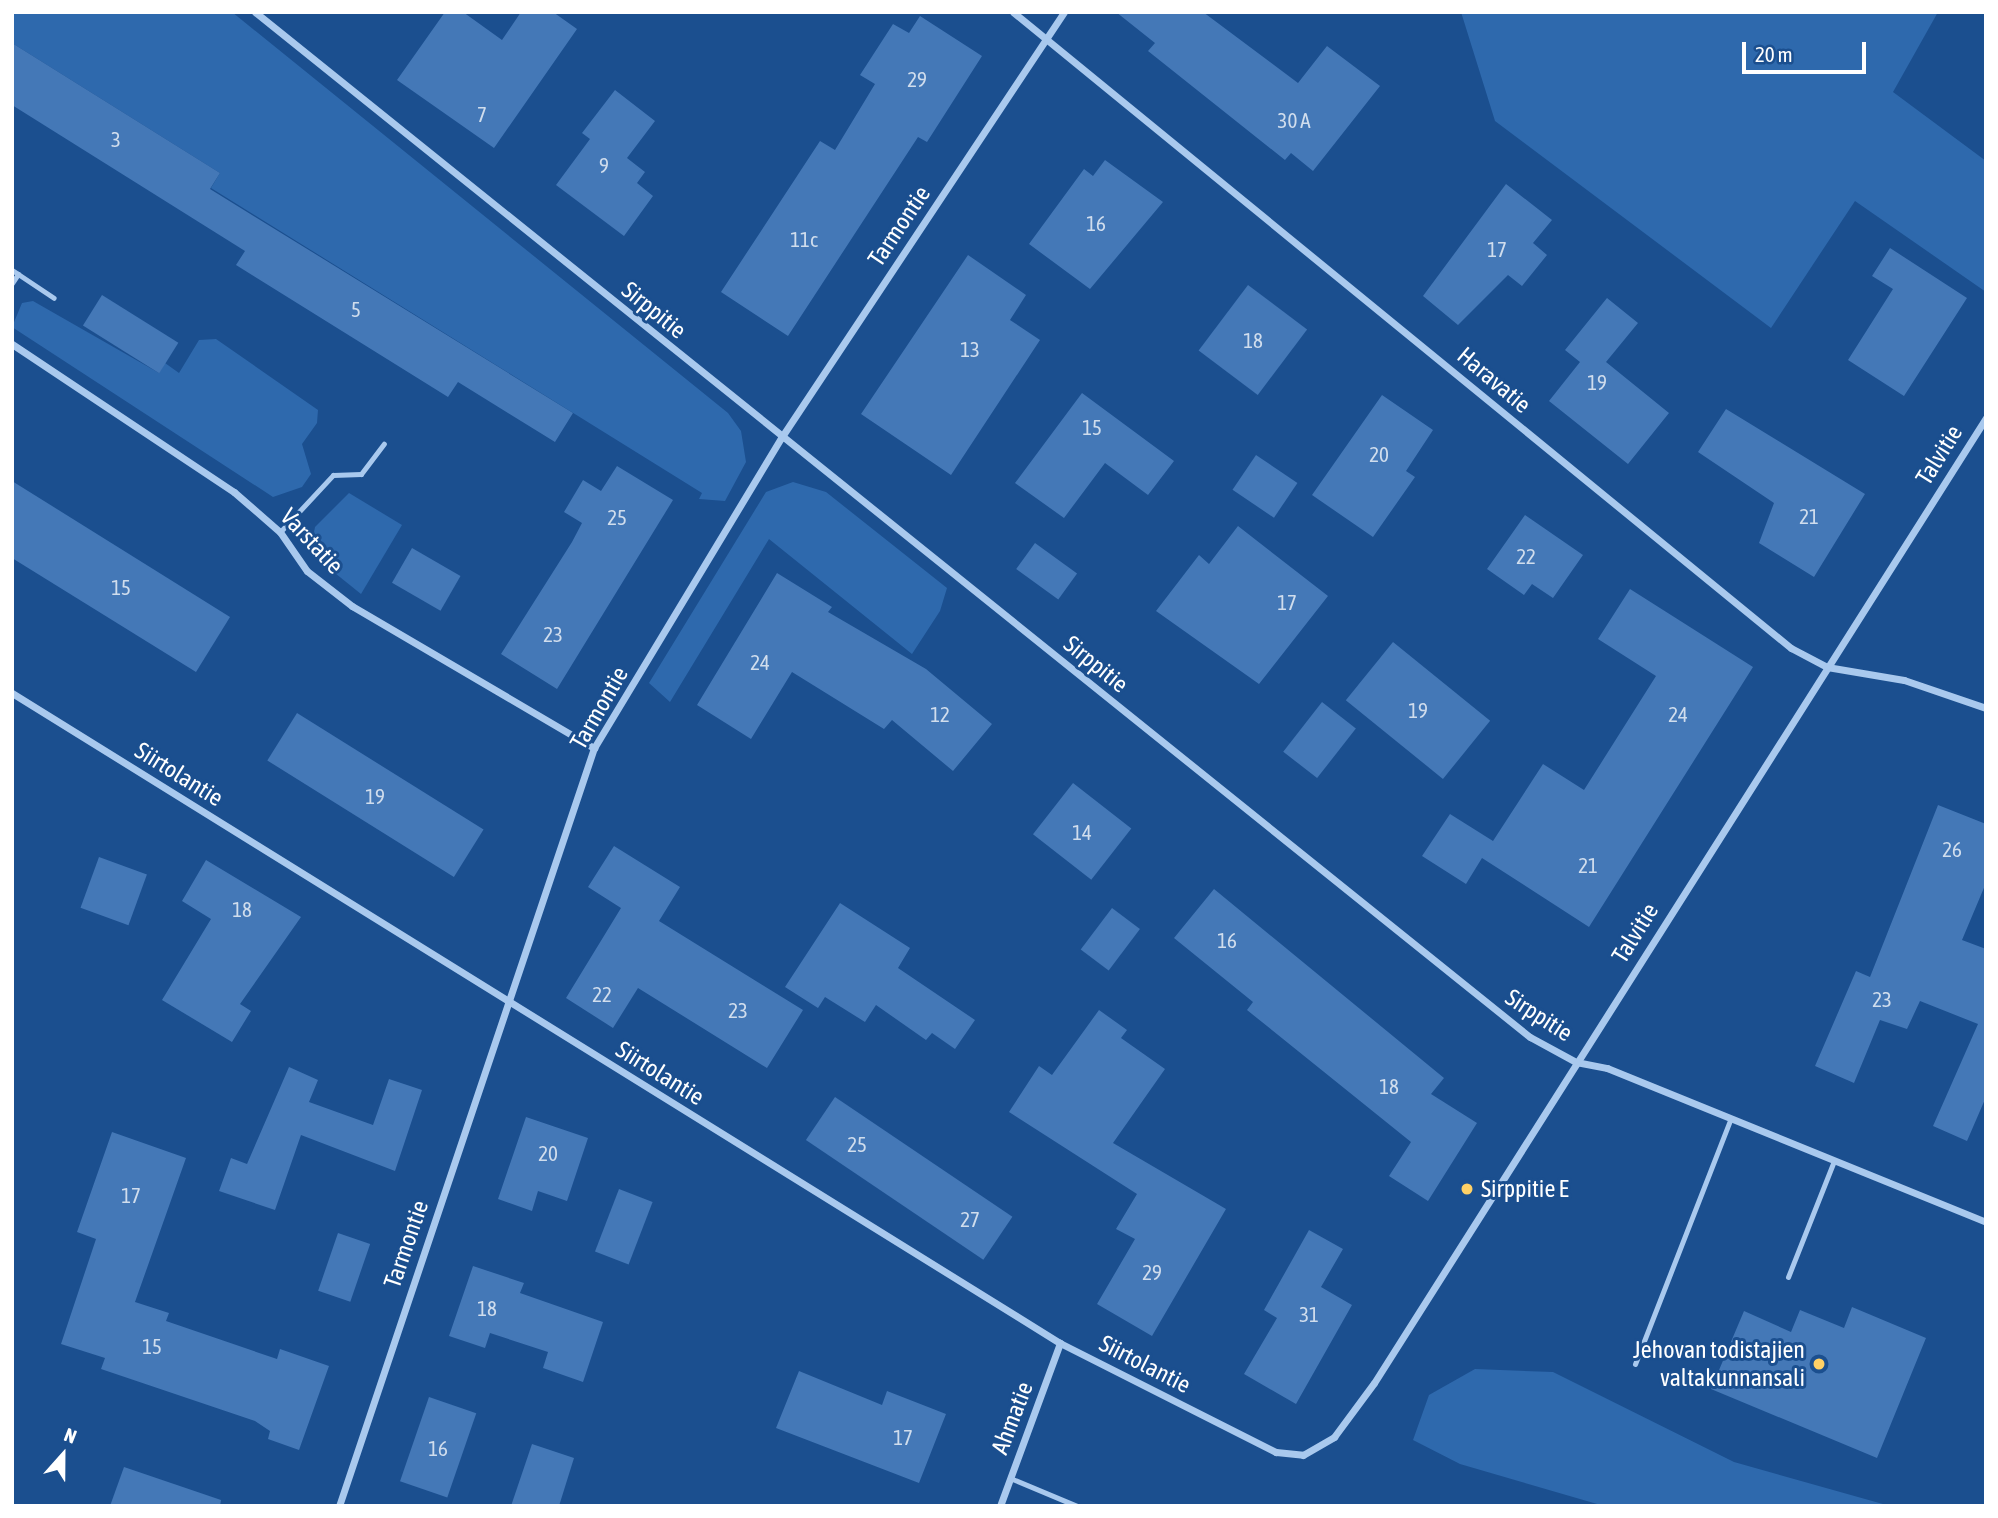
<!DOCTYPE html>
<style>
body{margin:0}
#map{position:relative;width:1998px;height:1518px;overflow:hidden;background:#1b4f8f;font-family:"Asap Condensed",sans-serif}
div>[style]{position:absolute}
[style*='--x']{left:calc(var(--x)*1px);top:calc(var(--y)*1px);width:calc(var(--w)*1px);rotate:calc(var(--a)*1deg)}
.green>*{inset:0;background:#2e69ad}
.building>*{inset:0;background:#4478b7;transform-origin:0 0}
.lane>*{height:5px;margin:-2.5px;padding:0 2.5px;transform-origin:2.5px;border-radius:2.5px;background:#a9c9ee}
.street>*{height:7px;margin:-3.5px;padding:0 3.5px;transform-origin:3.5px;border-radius:3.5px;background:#a9c9ee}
.dots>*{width:19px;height:19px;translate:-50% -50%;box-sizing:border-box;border:4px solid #1b4f8f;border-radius:50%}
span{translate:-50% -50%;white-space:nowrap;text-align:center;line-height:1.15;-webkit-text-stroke:6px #1b4f8f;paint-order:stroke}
.number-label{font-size:21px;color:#d0dded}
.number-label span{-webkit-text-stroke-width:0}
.street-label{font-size:24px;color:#fff}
.poi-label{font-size:24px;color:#fff}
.left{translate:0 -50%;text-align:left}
.right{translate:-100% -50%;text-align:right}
.frame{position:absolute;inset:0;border:14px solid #fff;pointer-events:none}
.north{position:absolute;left:28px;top:1420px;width:70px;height:70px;-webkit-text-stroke:5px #1b4f8f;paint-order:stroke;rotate:21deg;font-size:19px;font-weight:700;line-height:28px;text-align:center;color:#fff}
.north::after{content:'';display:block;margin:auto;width:24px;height:32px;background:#fff;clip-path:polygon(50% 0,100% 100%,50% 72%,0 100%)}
.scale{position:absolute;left:1742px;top:42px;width:124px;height:32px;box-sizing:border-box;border:4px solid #fff;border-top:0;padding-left:9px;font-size:21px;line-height:24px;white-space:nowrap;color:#fff;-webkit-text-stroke:5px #1b4f8f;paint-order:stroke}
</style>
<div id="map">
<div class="green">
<i style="clip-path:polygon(12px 12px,232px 12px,728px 413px,741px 431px,746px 462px,725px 501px,699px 499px,702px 493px,211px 188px,220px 173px,12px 43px)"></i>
<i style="clip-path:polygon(1461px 12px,1938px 12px,1893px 92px,1986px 161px,1986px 292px,1855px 201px,1771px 328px,1495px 121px)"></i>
<i style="clip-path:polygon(33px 301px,159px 373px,165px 363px,179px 373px,199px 340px,216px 339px,318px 410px,317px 423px,302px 444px,311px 474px,302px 487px,273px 497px,12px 327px,22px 303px)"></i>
<i style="clip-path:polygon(793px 482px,826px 492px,947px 588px,940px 611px,912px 654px,769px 539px,670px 702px,649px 683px,766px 492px)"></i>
<i style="clip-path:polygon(349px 493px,402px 525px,361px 594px,310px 553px,315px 527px)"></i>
<i style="clip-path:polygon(1475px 1369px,1553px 1372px,1734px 1462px,1890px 1506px,1604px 1506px,1460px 1464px,1413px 1440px,1429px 1395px)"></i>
</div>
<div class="building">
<i style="clip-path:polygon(445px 12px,463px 12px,502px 40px,521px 12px,553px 12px,577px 29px,494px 148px,397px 80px)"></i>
<i style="clip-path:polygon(1116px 12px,1203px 12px,1298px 83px,1327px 46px,1380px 86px,1313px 171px,1291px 153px,1285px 160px,1148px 51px,1155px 43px)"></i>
<i style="clip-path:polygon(920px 16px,982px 56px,927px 142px,918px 137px,788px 336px,721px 292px,820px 141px,835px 150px,875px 84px,860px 75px,893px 24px,909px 33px)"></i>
<i style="clip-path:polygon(12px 43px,220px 173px,210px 189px,573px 413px,555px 442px,458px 382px,448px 397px,236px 265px,245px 251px,12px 105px)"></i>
<i style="clip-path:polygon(615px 90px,655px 121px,627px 158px,645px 172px,637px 183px,653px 196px,624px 236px,556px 185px,590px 139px,582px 133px)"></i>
<i style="clip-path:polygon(1105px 160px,1163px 202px,1090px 289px,1029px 244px,1084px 169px,1093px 176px)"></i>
<i style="clip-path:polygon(1506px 184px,1552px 220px,1533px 243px,1547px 255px,1522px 286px,1508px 275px,1458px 325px,1423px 296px)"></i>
<i style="clip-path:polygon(1890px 248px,1967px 298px,1904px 396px,1848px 360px,1893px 289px,1872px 276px)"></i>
<i style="clip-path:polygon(968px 255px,1026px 295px,1010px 320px,1040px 340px,951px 475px,861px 414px)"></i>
<i style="left:1248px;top:285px;width:74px;height:82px;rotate:37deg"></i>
<i style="left:102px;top:295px;width:90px;height:36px;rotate:32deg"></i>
<i style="clip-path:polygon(1607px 298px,1638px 323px,1606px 362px,1669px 413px,1628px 464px,1549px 401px,1580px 362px,1565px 350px)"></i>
<i style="clip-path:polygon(1082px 393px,1174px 461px,1148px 495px,1105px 463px,1064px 518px,1015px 483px)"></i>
<i style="clip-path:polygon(1382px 395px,1433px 430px,1406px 471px,1415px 477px,1373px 537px,1312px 495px)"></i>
<i style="clip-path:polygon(1726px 409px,1865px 494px,1814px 577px,1759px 543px,1774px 503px,1698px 452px)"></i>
<i style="left:1256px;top:455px;width:50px;height:42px;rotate:34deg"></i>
<i style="clip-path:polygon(617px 466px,673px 500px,557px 689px,501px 654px,572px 542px,582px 523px,564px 512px,583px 480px,601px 491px)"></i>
<i style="clip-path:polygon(12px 481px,230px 617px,196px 672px,12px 558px)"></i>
<i style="clip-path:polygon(1525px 515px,1583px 555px,1553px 598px,1532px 584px,1524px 595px,1487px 569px)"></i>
<i style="clip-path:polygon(1238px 526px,1328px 596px,1259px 684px,1156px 611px,1199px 555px,1209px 564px)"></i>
<i style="left:1035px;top:543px;width:52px;height:32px;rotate:36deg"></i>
<i style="left:412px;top:548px;width:56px;height:40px;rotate:30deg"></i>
<i style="clip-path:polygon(777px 573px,832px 607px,828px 612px,926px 669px,992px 724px,953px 771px,892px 720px,884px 729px,792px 672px,751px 739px,697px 705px)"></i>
<i style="clip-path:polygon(1630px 589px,1753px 667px,1589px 927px,1482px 858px,1466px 884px,1422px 856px,1450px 814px,1493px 841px,1543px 764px,1584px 790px,1656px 676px,1598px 639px)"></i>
<i style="left:1393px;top:642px;width:125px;height:75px;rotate:39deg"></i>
<i style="left:1322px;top:702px;width:43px;height:63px;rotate:38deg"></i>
<i style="left:297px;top:713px;width:220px;height:56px;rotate:32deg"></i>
<i style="left:1073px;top:783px;width:74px;height:65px;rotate:38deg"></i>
<i style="clip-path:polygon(1938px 805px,1986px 824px,1986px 883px,1962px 940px,1986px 949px,1986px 1097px,1967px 1141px,1933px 1126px,1978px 1024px,1920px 1001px,1907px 1029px,1880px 1020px,1854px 1083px,1815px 1066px,1856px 971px,1870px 977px)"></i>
<i style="clip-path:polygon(614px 846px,680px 887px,659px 921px,803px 1010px,767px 1068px,638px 988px,613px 1028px,566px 998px,621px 908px,588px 887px)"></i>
<i style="left:99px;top:857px;width:51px;height:54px;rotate:20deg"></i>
<i style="clip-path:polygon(206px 860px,301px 917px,240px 1004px,251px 1011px,232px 1042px,162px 1000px,211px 919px,182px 901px)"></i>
<i style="clip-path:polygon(1214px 889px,1444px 1078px,1431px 1094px,1477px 1123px,1428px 1201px,1389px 1176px,1411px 1142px,1247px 1010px,1253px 1002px,1174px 938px)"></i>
<i style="clip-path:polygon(840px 903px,910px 948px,898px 968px,975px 1020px,955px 1049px,932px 1033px,926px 1040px,876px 1005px,865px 1022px,825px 997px,818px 1008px,785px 987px)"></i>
<i style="left:1112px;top:908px;width:35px;height:52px;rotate:37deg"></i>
<i style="clip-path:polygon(1099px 1010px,1127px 1030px,1121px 1038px,1165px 1069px,1113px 1143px,1226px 1209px,1152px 1336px,1097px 1304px,1135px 1239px,1116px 1229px,1137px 1194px,1009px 1112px,1039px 1066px,1052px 1075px)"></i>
<i style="clip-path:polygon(289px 1067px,318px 1080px,309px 1102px,373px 1125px,389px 1079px,422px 1090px,395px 1171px,301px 1135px,275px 1210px,219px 1191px,231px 1158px,247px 1164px)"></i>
<i style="left:835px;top:1097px;width:214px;height:52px;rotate:34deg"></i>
<i style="clip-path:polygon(526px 1117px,588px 1138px,567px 1201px,538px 1191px,532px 1211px,498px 1199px)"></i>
<i style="clip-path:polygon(112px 1132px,186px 1158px,135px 1302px,169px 1313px,166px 1321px,277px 1359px,280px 1349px,329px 1366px,299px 1450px,268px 1439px,270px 1431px,255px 1421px,101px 1369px,105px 1358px,61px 1344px,96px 1239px,77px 1232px)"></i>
<i style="left:619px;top:1189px;width:36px;height:67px;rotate:21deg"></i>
<i style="clip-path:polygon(1309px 1230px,1343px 1249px,1321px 1287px,1352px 1305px,1296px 1404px,1244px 1374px,1277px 1318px,1264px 1310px)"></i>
<i style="left:338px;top:1233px;width:34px;height:61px;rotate:19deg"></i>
<i style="clip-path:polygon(473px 1266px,524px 1283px,520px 1293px,603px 1322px,583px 1382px,543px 1368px,548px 1352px,490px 1333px,485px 1348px,449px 1336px)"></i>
<i style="clip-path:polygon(1852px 1307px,1926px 1338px,1877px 1458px,1711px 1389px,1744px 1311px,1791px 1332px,1800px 1310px,1844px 1328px)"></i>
<i style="clip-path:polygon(799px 1371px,882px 1405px,887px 1391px,946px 1414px,919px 1483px,776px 1428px)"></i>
<i style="left:429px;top:1397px;width:50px;height:89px;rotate:19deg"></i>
<i style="clip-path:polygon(532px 1444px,574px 1458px,559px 1506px,511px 1506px)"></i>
<i style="clip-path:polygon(124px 1467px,221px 1500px,220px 1506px,110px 1506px)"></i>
</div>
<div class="lane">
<i style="--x:12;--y:270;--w:50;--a:33.7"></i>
<i style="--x:12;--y:283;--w:11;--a:-56"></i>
<i style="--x:280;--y:532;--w:78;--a:-47.1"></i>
<i style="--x:333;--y:475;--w:28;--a:-2"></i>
<i style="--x:361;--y:474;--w:38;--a:-53"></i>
<i style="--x:1788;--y:1277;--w:125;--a:-68.4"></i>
<i style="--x:1635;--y:1364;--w:262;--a:-68.7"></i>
<i style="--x:1010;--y:1478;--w:73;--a:22.7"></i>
</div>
<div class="street">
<i style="--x:255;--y:12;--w:1636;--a:38.8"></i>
<i style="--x:1530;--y:1037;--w:52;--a:28.5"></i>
<i style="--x:1576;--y:1062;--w:32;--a:11"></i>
<i style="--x:1607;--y:1068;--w:409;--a:22.1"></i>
<i style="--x:1013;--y:12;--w:1005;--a:39.27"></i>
<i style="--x:1791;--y:648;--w:41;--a:27.8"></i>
<i style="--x:1827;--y:667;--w:78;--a:9.6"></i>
<i style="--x:1904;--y:680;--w:87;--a:18.9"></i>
<i style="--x:12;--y:344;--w:267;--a:33.7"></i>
<i style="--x:234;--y:492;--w:61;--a:41"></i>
<i style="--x:280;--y:532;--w:47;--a:55.3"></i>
<i style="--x:307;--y:571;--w:57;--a:37.9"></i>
<i style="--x:352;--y:606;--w:281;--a:30.4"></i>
<i style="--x:12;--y:693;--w:1233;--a:31.81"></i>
<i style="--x:1060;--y:1343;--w:242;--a:26.8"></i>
<i style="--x:1276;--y:1452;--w:27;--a:6"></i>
<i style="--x:1303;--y:1455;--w:36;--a:-30"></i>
<i style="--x:1334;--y:1437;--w:67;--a:-53.5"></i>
<i style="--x:1374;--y:1383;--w:1143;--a:-57.62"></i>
<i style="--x:339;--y:1506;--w:800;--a:-71.41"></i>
<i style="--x:594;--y:748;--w:362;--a:-58.9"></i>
<i style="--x:781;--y:438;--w:511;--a:-56.4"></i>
<i style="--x:1000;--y:1506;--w:174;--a:-69.8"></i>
</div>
<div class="dots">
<i style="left:1467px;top:1189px;background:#ffd166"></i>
<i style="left:1819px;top:1364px;background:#ffd166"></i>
</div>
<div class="number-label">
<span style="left:917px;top:79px">29</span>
<span style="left:482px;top:114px">7</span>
<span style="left:1294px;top:120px">30 A</span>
<span style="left:116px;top:139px">3</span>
<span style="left:604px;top:165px">9</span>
<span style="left:1096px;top:223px">16</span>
<span style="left:804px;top:239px">11c</span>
<span style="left:1497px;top:249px">17</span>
<span style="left:356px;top:309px">5</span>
<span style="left:1253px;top:340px">18</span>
<span style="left:970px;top:349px">13</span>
<span style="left:1597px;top:382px">19</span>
<span style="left:1092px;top:427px">15</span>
<span style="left:1379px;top:454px">20</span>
<span style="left:1809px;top:516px">21</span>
<span style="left:617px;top:517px">25</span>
<span style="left:1526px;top:556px">22</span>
<span style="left:121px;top:587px">15</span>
<span style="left:1287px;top:602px">17</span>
<span style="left:553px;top:634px">23</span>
<span style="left:760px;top:662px">24</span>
<span style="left:1418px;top:710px">19</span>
<span style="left:940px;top:714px">12</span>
<span style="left:1678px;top:714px">24</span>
<span style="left:375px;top:796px">19</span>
<span style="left:1082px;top:832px">14</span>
<span style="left:1952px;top:849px">26</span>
<span style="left:1588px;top:865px">21</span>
<span style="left:242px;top:909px">18</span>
<span style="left:1227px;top:940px">16</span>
<span style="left:602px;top:994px">22</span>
<span style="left:1882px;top:999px">23</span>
<span style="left:738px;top:1010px">23</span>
<span style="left:1389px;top:1086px">18</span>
<span style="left:857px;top:1144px">25</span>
<span style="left:548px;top:1153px">20</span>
<span style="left:131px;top:1195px">17</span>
<span style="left:970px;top:1219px">27</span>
<span style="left:1152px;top:1272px">29</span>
<span style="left:487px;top:1308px">18</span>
<span style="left:1309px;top:1314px">31</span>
<span style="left:152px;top:1346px">15</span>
<span style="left:903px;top:1437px">17</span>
<span style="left:438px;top:1448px">16</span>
</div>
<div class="street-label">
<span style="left:899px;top:226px;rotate:-56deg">Tarmontie</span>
<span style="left:654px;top:310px;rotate:39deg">Sirppitie</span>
<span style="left:1494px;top:380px;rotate:40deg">Haravatie</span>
<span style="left:1939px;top:455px;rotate:-58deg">Talvitie</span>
<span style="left:312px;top:541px;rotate:47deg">Varstatie</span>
<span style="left:1096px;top:664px;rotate:39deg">Sirppitie</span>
<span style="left:599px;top:708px;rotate:-60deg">Tarmontie</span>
<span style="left:179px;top:774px;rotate:32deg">Siirtolantie</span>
<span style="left:1635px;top:933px;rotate:-58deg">Talvitie</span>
<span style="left:1539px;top:1015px;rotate:33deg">Sirppitie</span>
<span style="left:660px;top:1073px;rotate:32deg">Siirtolantie</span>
<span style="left:406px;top:1244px;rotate:-71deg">Tarmontie</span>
<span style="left:1145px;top:1364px;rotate:27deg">Siirtolantie</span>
<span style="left:1012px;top:1418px;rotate:-69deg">Ahmatie</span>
</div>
<div class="poi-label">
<span class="left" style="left:1481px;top:1189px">Sirppitie E</span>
<span class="right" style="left:1805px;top:1364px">Jehovan todistajien<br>valtakunnansali</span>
</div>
<div class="frame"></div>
<div class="north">N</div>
<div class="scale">20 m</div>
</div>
